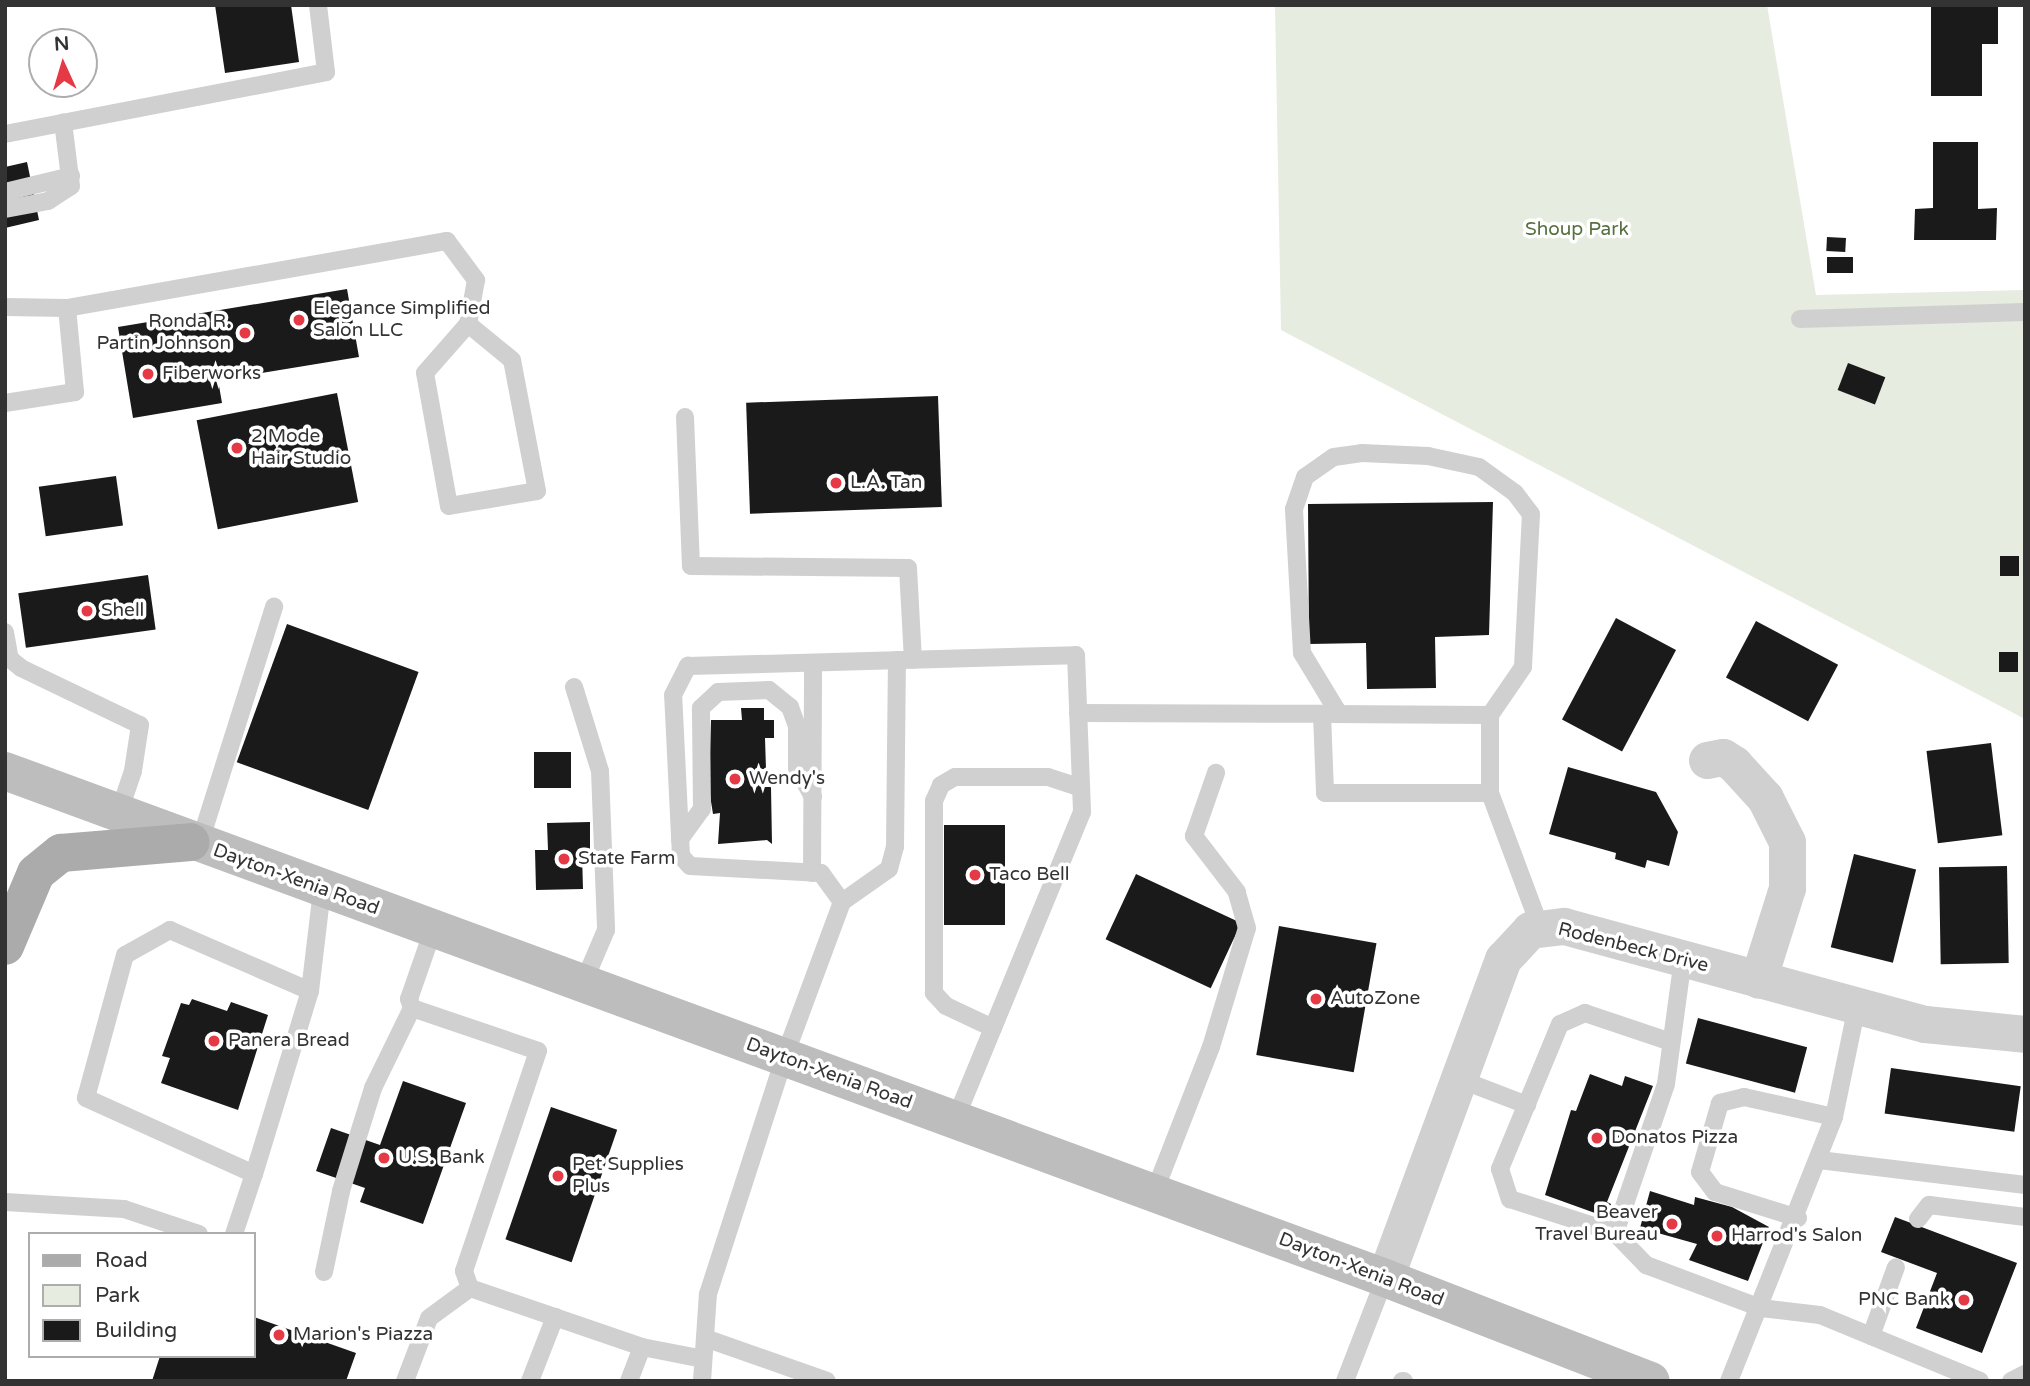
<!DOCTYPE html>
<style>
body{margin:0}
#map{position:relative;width:2030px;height:1386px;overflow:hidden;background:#fff;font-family:"Varela Round",sans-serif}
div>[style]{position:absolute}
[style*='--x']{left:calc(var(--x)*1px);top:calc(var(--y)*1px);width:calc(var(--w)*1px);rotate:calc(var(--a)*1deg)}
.green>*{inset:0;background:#e6ecdf}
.building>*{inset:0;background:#1a1a1a;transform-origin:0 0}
.lane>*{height:18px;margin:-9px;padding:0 9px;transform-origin:9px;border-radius:9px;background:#d0d0d0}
.street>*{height:37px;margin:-18.5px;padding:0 18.5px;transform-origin:18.5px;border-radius:18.5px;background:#d0d0d0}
.secondary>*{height:38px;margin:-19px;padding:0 19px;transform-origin:19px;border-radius:19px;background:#bdbdbd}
.primary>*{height:38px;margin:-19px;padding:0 19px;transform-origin:19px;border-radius:19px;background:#ababab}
.dots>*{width:19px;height:19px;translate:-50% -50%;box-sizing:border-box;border:4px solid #fff;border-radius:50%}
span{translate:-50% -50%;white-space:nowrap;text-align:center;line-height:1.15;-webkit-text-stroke:7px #fff;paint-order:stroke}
.park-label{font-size:19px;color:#56703f}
.poi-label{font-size:19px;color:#333}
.left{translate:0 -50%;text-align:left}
.right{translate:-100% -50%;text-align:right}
.street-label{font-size:19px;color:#333}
.frame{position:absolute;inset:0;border:7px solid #333;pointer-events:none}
.legend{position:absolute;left:28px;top:1232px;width:228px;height:126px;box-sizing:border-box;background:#fff;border:2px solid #adadad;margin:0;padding:9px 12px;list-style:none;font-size:21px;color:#333}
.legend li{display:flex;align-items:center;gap:14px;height:35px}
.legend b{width:35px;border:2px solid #adadad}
.north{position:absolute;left:28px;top:28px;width:70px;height:70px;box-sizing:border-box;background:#fff;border:2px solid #adadad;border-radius:50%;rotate:356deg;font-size:19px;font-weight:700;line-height:28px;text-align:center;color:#333}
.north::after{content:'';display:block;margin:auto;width:24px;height:32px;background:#e63946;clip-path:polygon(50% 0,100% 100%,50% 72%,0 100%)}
</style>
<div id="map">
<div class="green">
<i style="clip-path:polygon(1275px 5px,1767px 5px,1816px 295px,2025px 290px,2025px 719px,1281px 330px)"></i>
</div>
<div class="building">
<i style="clip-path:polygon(215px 5px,291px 5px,299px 62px,225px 73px)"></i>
<i style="clip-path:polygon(1931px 5px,1998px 6px,1998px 44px,1982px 44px,1982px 96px,1931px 96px)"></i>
<i style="clip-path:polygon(1933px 142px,1978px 142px,1978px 209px,1997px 208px,1996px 240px,1914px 240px,1915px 209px,1933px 208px)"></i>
<i style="clip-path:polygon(27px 162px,39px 220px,5px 228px,5px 167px)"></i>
<i style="left:1827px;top:237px;width:19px;height:14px;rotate:3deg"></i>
<i style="left:1827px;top:257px;width:26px;height:16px"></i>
<i style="clip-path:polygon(347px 289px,359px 357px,218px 380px,222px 403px,133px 418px,118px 327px)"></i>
<i style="left:1848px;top:363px;width:40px;height:29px;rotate:21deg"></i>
<i style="left:337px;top:393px;width:111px;height:143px;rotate:79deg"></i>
<i style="left:938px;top:396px;width:111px;height:192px;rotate:88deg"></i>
<i style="left:116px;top:476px;width:50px;height:78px;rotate:82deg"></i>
<i style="clip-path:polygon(1493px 502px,1489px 635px,1435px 637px,1436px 688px,1367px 689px,1366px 643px,1309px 644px,1308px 504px)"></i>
<i style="left:2000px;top:556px;width:19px;height:20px"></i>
<i style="left:148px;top:575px;width:55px;height:131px;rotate:82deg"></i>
<i style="left:1616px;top:618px;width:68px;height:115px;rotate:28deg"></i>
<i style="left:1756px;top:621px;width:93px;height:64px;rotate:28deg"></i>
<i style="left:287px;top:624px;width:140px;height:147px;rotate:20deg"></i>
<i style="left:1999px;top:652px;width:19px;height:20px"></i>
<i style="clip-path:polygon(741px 708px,764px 708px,764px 720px,774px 720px,774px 738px,765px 738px,766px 769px,762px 769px,762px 787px,771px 787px,772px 844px,767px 840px,718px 844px,720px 813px,713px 814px,709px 789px,711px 720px,742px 720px)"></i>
<i style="left:1991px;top:743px;width:93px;height:65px;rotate:83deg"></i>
<i style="left:571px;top:752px;width:36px;height:37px;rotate:90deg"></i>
<i style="clip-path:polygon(1568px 767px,1656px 792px,1678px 832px,1669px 866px,1647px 860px,1645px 868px,1615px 859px,1616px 853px,1549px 834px)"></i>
<i style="clip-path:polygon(590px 822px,590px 853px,582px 853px,583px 889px,536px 890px,535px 850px,548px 850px,547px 823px)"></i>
<i style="left:944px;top:825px;width:61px;height:100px"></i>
<i style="left:1854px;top:854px;width:64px;height:96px;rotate:14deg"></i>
<i style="left:2007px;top:866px;width:97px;height:68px;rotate:89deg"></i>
<i style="left:1136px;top:874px;width:116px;height:72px;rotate:25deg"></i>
<i style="left:1279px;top:926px;width:99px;height:131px;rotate:10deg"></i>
<i style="clip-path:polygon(192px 999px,227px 1011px,231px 1002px,268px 1015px,238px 1110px,161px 1083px,170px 1058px,162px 1056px,181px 1003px,189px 1005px)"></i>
<i style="left:1698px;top:1018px;width:113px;height:47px;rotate:15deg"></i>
<i style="left:1891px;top:1068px;width:131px;height:46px;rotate:8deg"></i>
<i style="clip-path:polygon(1590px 1074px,1622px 1086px,1625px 1076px,1653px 1086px,1607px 1202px,1611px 1204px,1606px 1217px,1545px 1195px,1571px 1110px,1576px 1111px)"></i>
<i style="clip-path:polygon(403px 1081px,466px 1103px,423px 1224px,360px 1202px,365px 1188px,316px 1171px,331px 1128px,380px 1145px)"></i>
<i style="left:551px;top:1107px;width:70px;height:140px;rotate:19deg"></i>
<i style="clip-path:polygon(1650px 1191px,1694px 1205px,1695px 1197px,1732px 1207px,1769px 1227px,1748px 1281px,1689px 1260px,1697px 1244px,1640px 1228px)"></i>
<i style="clip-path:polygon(1895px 1217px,2017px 1263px,1982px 1353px,1916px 1328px,1937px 1273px,1881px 1252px)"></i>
<i style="clip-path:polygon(254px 1317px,356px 1353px,346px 1381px,152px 1381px,160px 1356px,254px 1356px)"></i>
</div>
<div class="lane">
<i style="--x:5;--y:134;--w:327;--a:-10.9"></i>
<i style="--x:326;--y:72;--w:67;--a:-96.8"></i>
<i style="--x:5;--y:192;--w:68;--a:-13.6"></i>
<i style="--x:5;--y:209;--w:44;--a:-10.5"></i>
<i style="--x:48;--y:201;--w:27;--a:-33"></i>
<i style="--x:71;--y:186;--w:64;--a:-97.1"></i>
<i style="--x:5;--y:307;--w:62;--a:0.9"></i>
<i style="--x:67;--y:308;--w:386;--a:-10"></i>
<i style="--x:447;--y:241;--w:49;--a:53.4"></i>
<i style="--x:476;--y:280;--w:45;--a:100.3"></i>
<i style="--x:468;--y:324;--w:65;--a:131.3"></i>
<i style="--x:425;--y:373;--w:135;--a:79.8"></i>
<i style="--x:449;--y:506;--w:89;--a:-9.7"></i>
<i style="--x:537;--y:491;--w:133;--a:-100.8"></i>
<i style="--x:512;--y:360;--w:57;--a:-140.7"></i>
<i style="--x:1800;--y:319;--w:225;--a:-1.8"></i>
<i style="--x:5;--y:403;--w:71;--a:-8.9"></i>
<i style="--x:75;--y:392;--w:84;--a:-95.4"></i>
<i style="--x:685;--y:417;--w:149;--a:87.7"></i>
<i style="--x:691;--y:566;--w:217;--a:0.5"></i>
<i style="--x:908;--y:568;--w:92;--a:86.9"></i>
<i style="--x:5;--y:632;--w:27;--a:80"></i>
<i style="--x:10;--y:659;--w:14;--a:39"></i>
<i style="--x:21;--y:668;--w:132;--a:25.6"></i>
<i style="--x:140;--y:725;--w:47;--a:98.7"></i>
<i style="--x:133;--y:771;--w:46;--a:108.8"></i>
<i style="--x:574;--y:687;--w:88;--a:72.8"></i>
<i style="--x:600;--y:771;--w:159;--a:87.8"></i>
<i style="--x:606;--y:930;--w:59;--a:113.1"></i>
<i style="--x:1078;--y:713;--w:244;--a:0.2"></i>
<i style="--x:1322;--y:714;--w:79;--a:87.8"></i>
<i style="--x:1325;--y:793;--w:165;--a:0"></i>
<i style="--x:1490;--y:793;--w:143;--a:69.5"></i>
<i style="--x:1329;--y:714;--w:161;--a:0.4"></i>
<i style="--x:1490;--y:715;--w:78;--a:90"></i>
<i style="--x:1339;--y:714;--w:71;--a:-121.2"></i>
<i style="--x:1302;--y:653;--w:144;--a:-93.2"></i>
<i style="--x:1294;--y:509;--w:34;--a:-71"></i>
<i style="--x:1305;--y:477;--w:35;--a:-35"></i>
<i style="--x:1334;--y:457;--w:28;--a:-8"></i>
<i style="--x:1362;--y:453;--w:66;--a:2.6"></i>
<i style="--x:1428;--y:456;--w:52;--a:12.2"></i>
<i style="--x:1479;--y:467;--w:44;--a:35.8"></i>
<i style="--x:1515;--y:493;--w:26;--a:53"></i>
<i style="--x:1531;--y:514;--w:153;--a:93"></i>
<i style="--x:1523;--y:667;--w:58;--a:124.5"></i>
<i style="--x:680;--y:839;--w:37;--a:-54"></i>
<i style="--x:702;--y:809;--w:101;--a:-90.6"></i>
<i style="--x:701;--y:708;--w:23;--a:-43"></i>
<i style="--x:718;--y:692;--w:51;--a:-2.2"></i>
<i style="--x:769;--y:690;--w:27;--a:39"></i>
<i style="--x:790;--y:707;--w:20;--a:70"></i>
<i style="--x:797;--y:726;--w:42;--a:90"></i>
<i style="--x:797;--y:768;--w:33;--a:61"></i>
<i style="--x:199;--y:845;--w:250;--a:-72.5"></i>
<i style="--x:812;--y:873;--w:210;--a:-89.7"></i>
<i style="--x:842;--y:902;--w:57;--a:-35.1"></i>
<i style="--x:889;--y:869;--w:23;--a:-75"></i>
<i style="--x:895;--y:847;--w:187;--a:-89.4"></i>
<i style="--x:433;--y:930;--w:73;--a:109.2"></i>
<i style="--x:409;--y:999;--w:9;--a:72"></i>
<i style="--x:412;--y:1008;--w:133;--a:18.8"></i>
<i style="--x:538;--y:1051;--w:232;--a:108.6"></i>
<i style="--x:464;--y:1271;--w:18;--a:71"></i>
<i style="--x:310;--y:991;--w:102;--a:-83.2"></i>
<i style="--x:993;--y:1028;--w:52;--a:-154.9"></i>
<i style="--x:946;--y:1006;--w:18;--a:-133"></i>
<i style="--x:934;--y:993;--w:192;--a:-90"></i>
<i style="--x:934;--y:801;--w:17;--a:-66"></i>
<i style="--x:941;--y:785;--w:16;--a:-30"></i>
<i style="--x:955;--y:777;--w:93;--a:0"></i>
<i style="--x:1048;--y:777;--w:35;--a:18"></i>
<i style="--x:1671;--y:1042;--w:91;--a:-161.4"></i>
<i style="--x:1585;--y:1013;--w:27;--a:156"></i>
<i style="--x:1560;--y:1024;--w:157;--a:112.5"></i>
<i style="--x:1500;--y:1169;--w:32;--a:72"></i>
<i style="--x:1510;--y:1199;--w:110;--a:17.9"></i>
<i style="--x:1615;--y:1233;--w:45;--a:45.9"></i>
<i style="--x:1646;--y:1265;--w:123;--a:20.5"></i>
<i style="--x:1761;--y:1308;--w:59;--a:6.8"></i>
<i style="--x:1820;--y:1315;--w:173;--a:22.4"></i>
<i style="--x:1459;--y:1079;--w:73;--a:20.9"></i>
<i style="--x:1819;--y:1160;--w:208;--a:6.9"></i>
<i style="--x:1154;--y:1193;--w:157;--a:-68.7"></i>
<i style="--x:1211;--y:1047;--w:124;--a:-73.2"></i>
<i style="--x:1247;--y:928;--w:37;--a:-106"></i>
<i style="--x:1237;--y:892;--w:71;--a:-127.5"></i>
<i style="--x:1194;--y:836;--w:67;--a:-70.8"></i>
<i style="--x:5;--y:1202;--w:119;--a:3.4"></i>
<i style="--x:124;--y:1209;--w:79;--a:18.4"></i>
<i style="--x:1798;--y:1218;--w:87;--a:-162.6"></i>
<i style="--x:1715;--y:1192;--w:25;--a:-127"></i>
<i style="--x:1700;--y:1172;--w:72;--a:-73.8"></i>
<i style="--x:1720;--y:1103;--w:25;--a:-14"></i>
<i style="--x:1744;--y:1097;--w:92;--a:12.5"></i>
<i style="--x:1918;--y:1219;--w:18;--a:-52"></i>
<i style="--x:1929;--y:1205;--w:97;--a:7.1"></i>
<i style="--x:1615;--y:1233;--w:157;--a:-71.1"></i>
<i style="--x:1666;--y:1084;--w:126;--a:-82.3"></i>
<i style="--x:234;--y:1234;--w:63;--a:-71.6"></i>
<i style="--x:254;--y:1174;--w:191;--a:-73"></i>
<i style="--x:310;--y:991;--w:153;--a:-156.5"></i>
<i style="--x:170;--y:930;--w:51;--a:150.9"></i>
<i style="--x:125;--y:955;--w:148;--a:105.3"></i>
<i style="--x:86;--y:1098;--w:184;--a:24.3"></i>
<i style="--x:324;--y:1272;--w:83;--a:-78.1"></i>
<i style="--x:341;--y:1191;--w:108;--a:-72.7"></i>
<i style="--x:373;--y:1088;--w:89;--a:-64"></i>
<i style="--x:1871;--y:1336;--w:73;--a:-70.1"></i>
<i style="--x:705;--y:1338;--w:129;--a:19.4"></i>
<i style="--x:405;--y:1381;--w:67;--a:-69.1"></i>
<i style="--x:429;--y:1318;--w:51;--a:-36.2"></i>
<i style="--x:470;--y:1288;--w:182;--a:18.9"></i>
<i style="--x:642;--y:1347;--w:62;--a:11.1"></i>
<i style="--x:530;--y:1381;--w:69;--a:-68.7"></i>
<i style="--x:629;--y:1381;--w:36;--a:-69"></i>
<i style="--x:702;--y:1381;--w:87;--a:-86.1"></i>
<i style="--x:708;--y:1294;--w:248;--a:-72.1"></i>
<i style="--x:784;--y:1058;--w:166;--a:-69.6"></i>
<i style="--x:842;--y:902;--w:36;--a:-126"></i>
<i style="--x:821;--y:873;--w:131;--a:-176.9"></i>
<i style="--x:690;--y:866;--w:13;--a:-132"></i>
<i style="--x:681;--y:856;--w:161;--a:-92.8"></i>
<i style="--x:673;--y:695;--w:33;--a:-63"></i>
<i style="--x:688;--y:666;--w:388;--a:-1.6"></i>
<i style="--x:1076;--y:655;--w:157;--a:87.8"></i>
<i style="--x:1082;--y:812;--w:333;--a:112.4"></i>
<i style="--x:1345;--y:1381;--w:110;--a:-68.8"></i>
<i style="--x:1402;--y:1381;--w:2;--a:0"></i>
<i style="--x:1729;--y:1381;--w:284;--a:-68.3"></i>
<i style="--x:1834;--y:1117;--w:113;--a:-78.3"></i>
<i style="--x:2011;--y:1381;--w:16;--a:-27"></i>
</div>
<div class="street">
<i style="--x:1707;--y:760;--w:16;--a:-11"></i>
<i style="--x:1723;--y:757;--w:13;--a:32"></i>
<i style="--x:1734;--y:764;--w:46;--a:47.6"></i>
<i style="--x:1765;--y:798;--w:49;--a:63.4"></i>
<i style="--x:1787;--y:842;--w:46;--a:90"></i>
<i style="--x:1787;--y:888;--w:96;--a:107.5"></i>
<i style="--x:1385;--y:1278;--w:340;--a:-69.7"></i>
<i style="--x:1503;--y:959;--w:40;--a:-47"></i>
<i style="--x:1530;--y:930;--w:34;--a:-7"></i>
<i style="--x:1564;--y:926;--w:374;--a:15.2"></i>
<i style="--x:1925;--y:1024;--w:100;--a:5.7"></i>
</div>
<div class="secondary">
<i style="--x:5;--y:771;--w:1470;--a:20.17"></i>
<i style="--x:1385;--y:1278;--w:285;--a:21.2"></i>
</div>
<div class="primary">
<i style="--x:5;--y:946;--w:79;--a:-67"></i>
<i style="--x:36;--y:873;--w:32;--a:-39"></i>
<i style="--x:61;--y:853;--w:130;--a:-4.8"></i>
</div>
<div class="dots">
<i style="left:299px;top:320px;background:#e63946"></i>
<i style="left:245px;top:333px;background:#e63946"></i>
<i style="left:148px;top:374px;background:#e63946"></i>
<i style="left:237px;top:448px;background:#e63946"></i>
<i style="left:836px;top:483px;background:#e63946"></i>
<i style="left:87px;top:611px;background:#e63946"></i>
<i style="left:735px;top:779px;background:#e63946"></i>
<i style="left:564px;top:859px;background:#e63946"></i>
<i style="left:975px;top:875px;background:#e63946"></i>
<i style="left:1316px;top:999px;background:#e63946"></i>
<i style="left:214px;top:1041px;background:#e63946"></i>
<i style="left:1597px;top:1138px;background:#e63946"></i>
<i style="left:384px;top:1158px;background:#e63946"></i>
<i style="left:558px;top:1176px;background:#e63946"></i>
<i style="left:1672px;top:1224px;background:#e63946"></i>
<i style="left:1717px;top:1236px;background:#e63946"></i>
<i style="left:1964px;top:1300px;background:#e63946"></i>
<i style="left:279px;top:1335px;background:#e63946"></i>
</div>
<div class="park-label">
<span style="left:1577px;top:230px">Shoup Park</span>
</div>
<div class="poi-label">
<span class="left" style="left:313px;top:320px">Elegance Simplified<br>Salon LLC</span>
<span class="right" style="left:231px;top:333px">Ronda R.<br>Partin Johnson</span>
<span class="left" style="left:162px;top:374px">Fiberworks</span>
<span class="left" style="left:251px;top:448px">2 Mode<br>Hair Studio</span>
<span class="left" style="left:850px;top:483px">L.A. Tan</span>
<span class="left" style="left:101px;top:611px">Shell</span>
<span class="left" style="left:749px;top:779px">Wendy's</span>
<span class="left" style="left:578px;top:859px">State Farm</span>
<span class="left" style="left:989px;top:875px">Taco Bell</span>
<span class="left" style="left:1330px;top:999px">AutoZone</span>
<span class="left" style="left:228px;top:1041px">Panera Bread</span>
<span class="left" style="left:1611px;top:1138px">Donatos Pizza</span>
<span class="left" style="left:398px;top:1158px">U.S. Bank</span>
<span class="left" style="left:572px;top:1176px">Pet Supplies<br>Plus</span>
<span class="right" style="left:1658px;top:1224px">Beaver<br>Travel Bureau</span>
<span class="left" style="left:1731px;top:1236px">Harrod's Salon</span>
<span class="right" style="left:1950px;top:1300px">PNC Bank</span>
<span class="left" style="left:293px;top:1335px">Marion's Piazza</span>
</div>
<div class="street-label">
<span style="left:296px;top:880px;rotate:20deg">Dayton-Xenia Road</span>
<span style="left:1633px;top:948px;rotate:14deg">Rodenbeck Drive</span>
<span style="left:829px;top:1074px;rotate:20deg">Dayton-Xenia Road</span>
<span style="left:1361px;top:1270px;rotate:21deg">Dayton-Xenia Road</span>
</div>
<div class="frame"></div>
<ul class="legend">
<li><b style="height:9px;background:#ababab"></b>Road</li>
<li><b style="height:19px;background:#e6ecdf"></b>Park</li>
<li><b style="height:19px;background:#1a1a1a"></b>Building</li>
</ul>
<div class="north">N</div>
</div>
